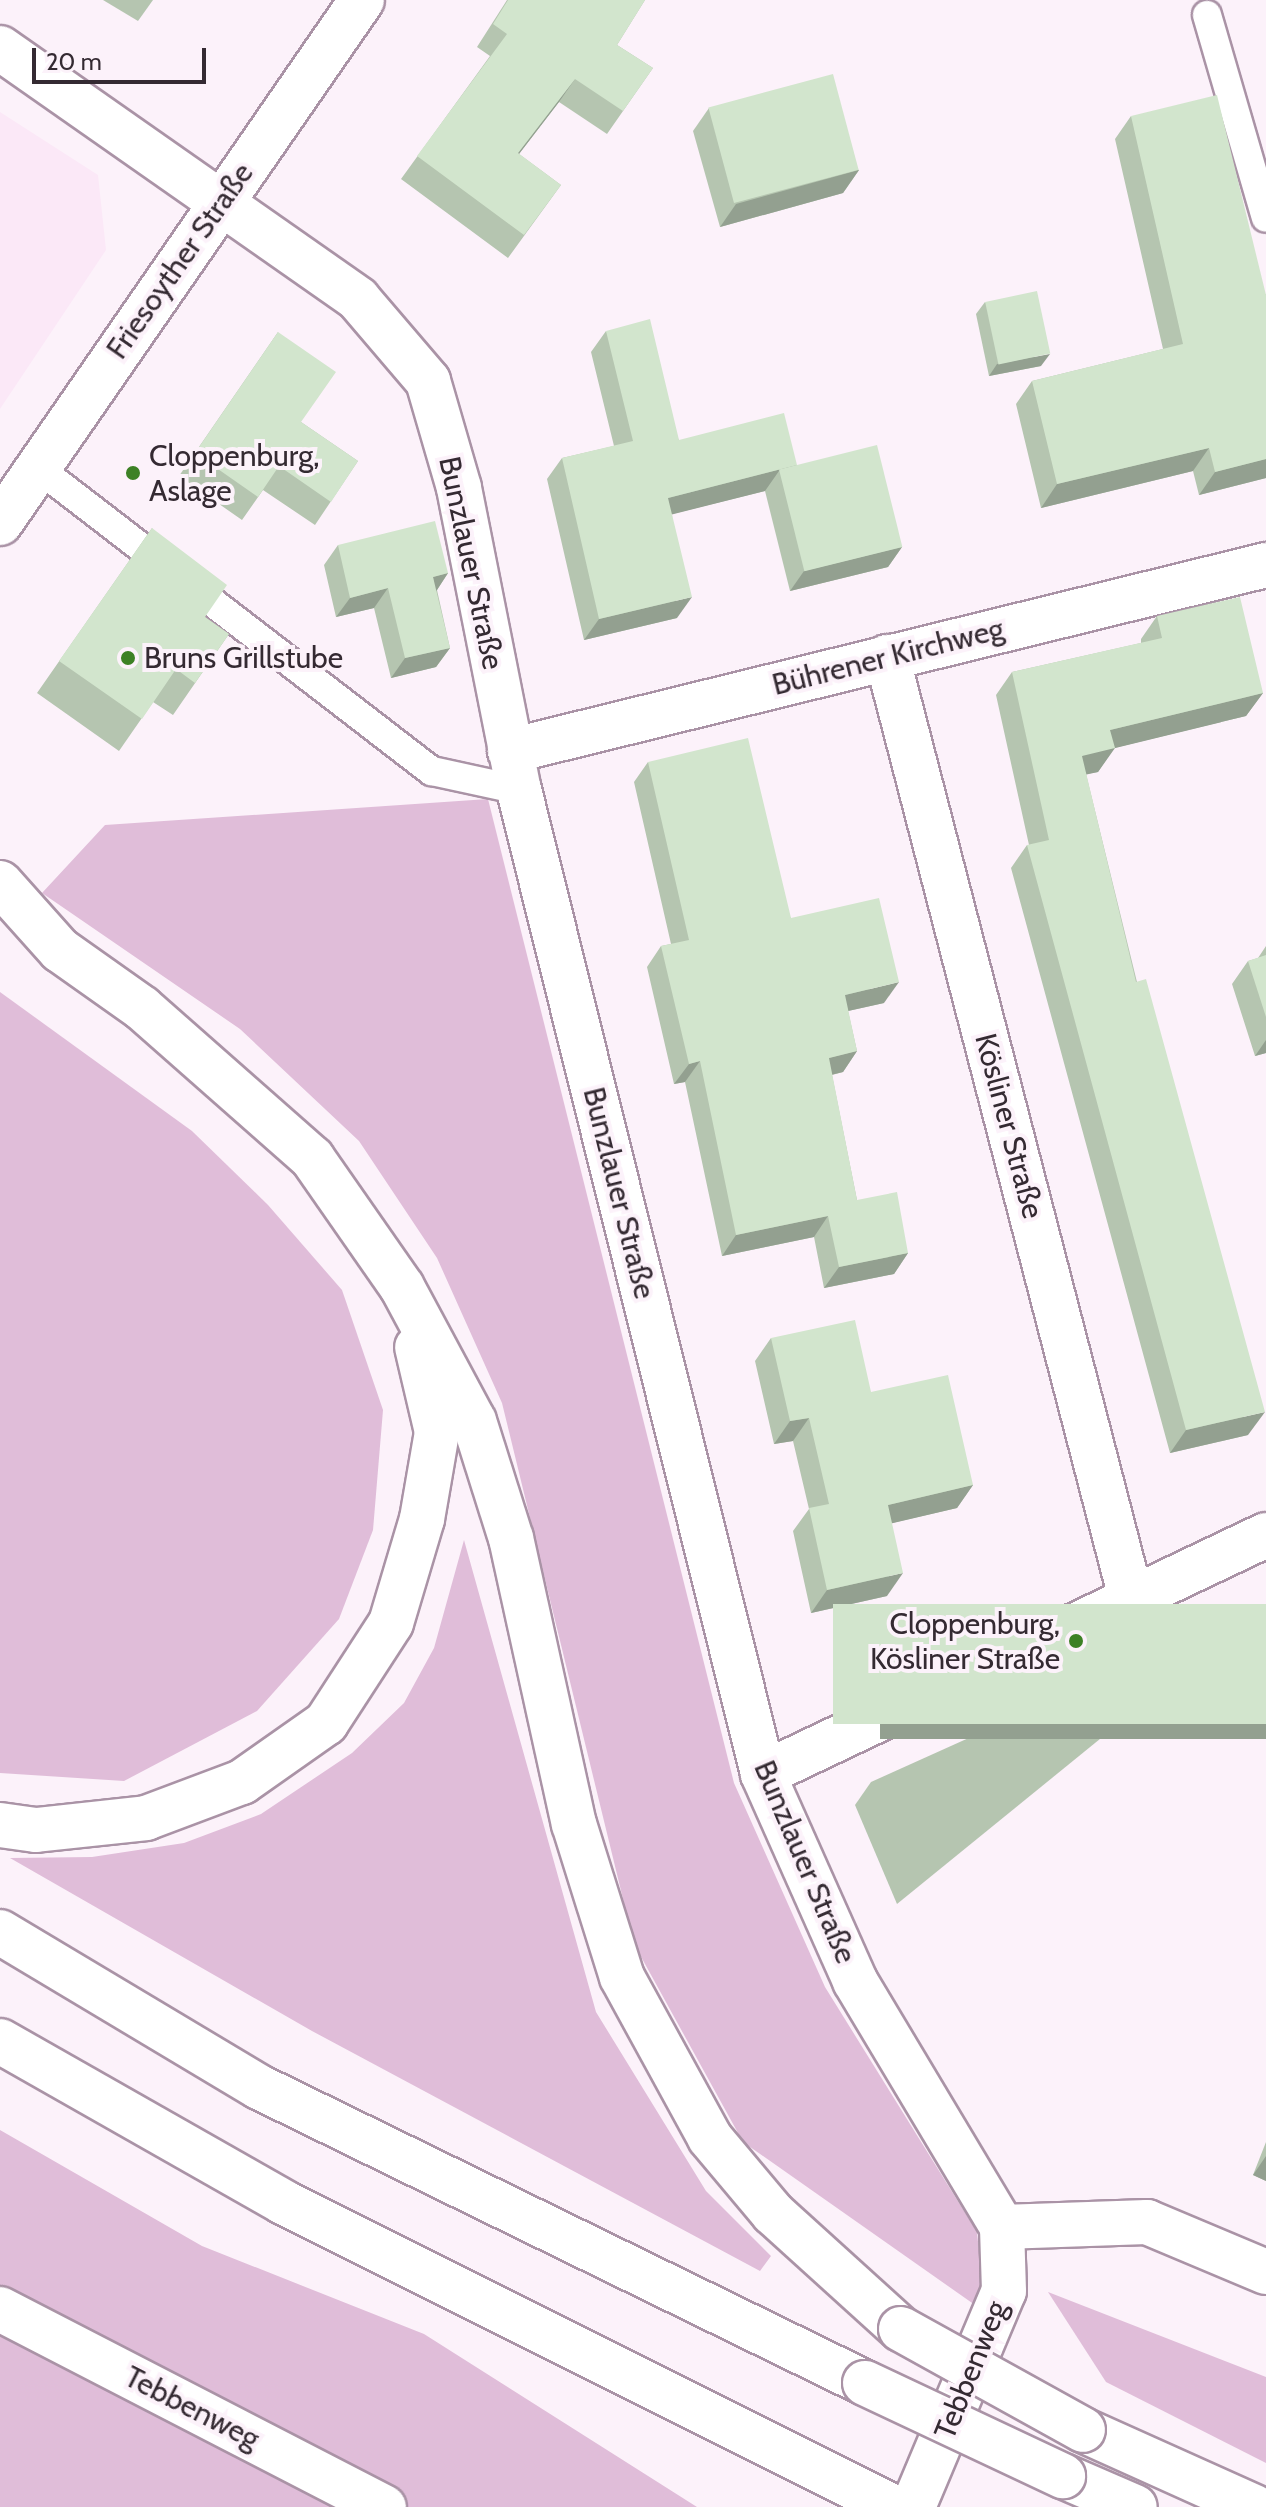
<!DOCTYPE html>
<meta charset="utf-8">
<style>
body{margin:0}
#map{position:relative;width:1266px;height:2507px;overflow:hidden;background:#fcf2fa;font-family:Cabin,sans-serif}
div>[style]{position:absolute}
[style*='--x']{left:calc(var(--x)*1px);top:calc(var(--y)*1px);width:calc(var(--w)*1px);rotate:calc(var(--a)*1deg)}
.built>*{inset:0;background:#fbe8f7}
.green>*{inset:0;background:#e0bdd9}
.roads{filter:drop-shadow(2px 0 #aa93a6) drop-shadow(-2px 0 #aa93a6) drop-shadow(0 2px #aa93a6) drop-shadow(0 -2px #aa93a6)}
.service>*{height:28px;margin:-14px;padding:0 14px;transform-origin:14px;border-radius:14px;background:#fff}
.minor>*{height:44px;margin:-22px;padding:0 22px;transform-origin:22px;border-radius:22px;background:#fff}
.tertiary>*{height:44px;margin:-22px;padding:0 22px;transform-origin:22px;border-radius:22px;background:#fff}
.trunk>*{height:44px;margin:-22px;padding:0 22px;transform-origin:22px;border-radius:22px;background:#fff}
.bridges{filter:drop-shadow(2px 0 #aa93a6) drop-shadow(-2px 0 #aa93a6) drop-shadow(0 2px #aa93a6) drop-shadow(0 -2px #aa93a6)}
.trunk-bridge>*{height:44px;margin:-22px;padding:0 22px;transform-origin:22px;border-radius:22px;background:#fff}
.wall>*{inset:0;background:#b5c5b0}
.shaded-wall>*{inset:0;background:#93a090;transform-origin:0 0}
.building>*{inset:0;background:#d2e5cd;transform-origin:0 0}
.dots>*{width:22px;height:22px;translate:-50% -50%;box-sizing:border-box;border:4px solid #fcf2fa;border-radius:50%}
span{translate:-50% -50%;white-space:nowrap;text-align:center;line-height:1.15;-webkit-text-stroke:8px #fcf2fa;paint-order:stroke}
.street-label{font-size:30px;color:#342a32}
.poi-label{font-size:30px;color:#342a32}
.left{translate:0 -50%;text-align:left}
.right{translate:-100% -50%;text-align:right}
.scale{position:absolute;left:32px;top:48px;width:174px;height:36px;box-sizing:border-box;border:4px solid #342a32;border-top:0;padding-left:10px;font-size:24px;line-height:28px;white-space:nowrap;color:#342a32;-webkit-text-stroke:6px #fcf2fa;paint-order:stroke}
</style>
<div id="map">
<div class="built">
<i style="clip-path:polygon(0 112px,98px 175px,106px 250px,0 409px)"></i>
</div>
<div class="green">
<i style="clip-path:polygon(488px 799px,734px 1783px,825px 1987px,977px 2232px,983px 2291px,975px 2305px,743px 2142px,634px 1944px,502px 1403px,437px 1258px,359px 1141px,240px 1029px,42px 893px,105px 825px)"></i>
<i style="clip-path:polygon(0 992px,192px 1131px,268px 1205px,342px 1290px,383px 1410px,373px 1530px,339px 1619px,257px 1711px,124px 1781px,0 1773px)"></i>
<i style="clip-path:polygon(464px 1540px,596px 2012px,706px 2191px,771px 2256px,760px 2271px,312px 2031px,10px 1858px,92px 1857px,184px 1843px,261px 1814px,352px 1753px,404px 1703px,434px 1648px)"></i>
<i style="clip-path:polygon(0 2130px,202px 2246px,424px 2334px,697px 2507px,0 2507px)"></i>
<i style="clip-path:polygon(1048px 2292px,1266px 2377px,1266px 2463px,1106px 2382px)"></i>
</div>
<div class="roads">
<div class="service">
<i style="--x:1207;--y:15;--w:211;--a:73.8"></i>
<i style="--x:38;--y:468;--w:497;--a:37.6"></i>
<i style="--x:432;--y:771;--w:89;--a:12.3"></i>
</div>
<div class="minor">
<i style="--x:0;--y:48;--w:437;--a:35"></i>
<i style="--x:358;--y:299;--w:108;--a:49.5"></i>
<i style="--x:428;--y:381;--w:111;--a:73.8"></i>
<i style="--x:459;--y:488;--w:308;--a:78.8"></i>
<i style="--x:519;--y:790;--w:1014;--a:76.07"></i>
<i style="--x:763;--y:1774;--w:227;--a:66"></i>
<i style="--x:855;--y:1981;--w:287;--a:59.1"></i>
<i style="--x:887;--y:657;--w:968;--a:75.46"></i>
<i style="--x:510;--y:751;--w:779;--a:-13.82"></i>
<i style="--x:763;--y:1774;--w:557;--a:-25.41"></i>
<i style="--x:1002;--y:2227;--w:145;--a:-2"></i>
<i style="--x:1147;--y:2222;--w:129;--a:22.8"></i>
<i style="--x:0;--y:2309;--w:432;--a:27.3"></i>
<i style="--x:913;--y:2507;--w:234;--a:-67.2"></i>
<i style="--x:1004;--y:2291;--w:64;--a:-91.8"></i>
</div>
<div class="tertiary">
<i style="--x:0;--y:523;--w:636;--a:-55.31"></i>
</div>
<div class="trunk">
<i style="--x:0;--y:883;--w:90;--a:48.2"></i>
<i style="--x:60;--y:950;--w:100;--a:35.3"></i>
<i style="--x:142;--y:1008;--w:227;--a:41.4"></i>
<i style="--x:312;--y:1158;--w:157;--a:55.1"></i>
<i style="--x:402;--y:1287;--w:152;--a:61.8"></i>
<i style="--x:474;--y:1421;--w:123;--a:72.5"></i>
<i style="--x:511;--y:1538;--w:293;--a:77.6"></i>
<i style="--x:574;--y:1824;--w:160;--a:72.6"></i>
<i style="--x:622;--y:1977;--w:183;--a:61.3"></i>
<i style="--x:710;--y:2138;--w:98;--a:50"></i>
<i style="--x:773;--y:2213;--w:173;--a:42.2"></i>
<i style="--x:0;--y:1825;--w:36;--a:8"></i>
<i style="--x:36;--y:1830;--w:111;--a:-6.2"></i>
<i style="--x:146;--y:1818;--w:103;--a:-20.6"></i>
<i style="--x:242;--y:1782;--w:103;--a:-35.1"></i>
<i style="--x:326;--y:1723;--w:119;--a:-57"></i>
<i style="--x:391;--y:1623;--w:109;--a:-73.4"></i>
<i style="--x:422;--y:1519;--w:88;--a:-80.2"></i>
<i style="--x:437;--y:1432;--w:87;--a:-103.2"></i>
<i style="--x:0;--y:1932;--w:302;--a:30.9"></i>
<i style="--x:259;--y:2087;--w:674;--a:26.03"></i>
<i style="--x:0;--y:2041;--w:326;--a:29.6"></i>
<i style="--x:283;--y:2202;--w:682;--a:26.57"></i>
<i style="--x:1083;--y:2430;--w:188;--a:24.2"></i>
<i style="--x:1063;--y:2476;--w:78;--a:23.3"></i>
</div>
</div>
<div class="bridges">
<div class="trunk-bridge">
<i style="--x:901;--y:2329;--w:208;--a:29"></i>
<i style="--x:865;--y:2383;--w:219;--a:25.2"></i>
</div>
</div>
<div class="wall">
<i style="clip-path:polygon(103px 0,153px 0,138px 21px)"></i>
<i style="clip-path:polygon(507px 0,645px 0,617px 45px,653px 68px,607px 134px,559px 102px,519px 154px,561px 185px,508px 258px,401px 179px,490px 56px,477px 47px)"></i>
<i style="clip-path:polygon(709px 108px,859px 170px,843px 193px,720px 227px,693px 131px)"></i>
<i style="clip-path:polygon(1131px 116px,1266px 295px,1266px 478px,1199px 495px,1193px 471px,1041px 508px,1016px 404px,1032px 381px,1163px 349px,1115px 139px)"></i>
<i style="clip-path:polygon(985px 302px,1041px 366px,989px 376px,976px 314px)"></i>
<i style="clip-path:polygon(606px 331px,679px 440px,797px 465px,902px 547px,888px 567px,790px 591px,765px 491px,672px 514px,677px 618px,584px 640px,547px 479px,562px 458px,614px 446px,591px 352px)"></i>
<i style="clip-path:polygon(278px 332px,301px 422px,358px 461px,315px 525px,263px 490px,242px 520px,179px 476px)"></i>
<i style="clip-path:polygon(152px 528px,205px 617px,229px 634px,173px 715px,153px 702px,119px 751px,37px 693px)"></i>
<i style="clip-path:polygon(338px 545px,448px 573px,437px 590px,450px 648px,436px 667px,391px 678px,374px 608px,336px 617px,324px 565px)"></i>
<i style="clip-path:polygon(1157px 616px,1263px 693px,1246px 716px,1114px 748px,1098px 772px,1086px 774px,1248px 1435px,1170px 1453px,1011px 868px,1027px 845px,1029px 845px,996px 695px,1012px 672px,1141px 643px,1141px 639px)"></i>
<i style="clip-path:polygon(648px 762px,791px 918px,884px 1003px,848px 1011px,857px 1051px,843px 1072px,832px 1075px,857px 1200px,908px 1253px,894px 1274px,824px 1288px,814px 1237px,722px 1256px,685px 1082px,674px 1084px,647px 967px,661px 946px,671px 944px,634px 782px)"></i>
<i style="clip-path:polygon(1266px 946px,1266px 1053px,1255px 1056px,1232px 984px,1248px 961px,1258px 958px)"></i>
<i style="clip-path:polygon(771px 1338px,871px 1392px,973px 1485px,957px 1508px,892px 1523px,887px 1596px,811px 1613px,793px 1531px,809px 1509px,793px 1441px,774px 1444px,755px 1361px)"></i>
<i style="clip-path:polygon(1266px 1604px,897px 1904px,855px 1805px,871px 1782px)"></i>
<i style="clip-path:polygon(1266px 2142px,1266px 2181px,1253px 2175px)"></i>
</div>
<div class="shaded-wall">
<i style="clip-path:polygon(575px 79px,559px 102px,502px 176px,518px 153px)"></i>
<i style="clip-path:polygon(859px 170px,843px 193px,720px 227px,736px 204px)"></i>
<i style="clip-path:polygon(1050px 354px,1041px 366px,989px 376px,997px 364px)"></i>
<i style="clip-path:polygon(1209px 448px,1193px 471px,1041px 508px,1057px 484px)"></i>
<i style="clip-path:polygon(1266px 459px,1266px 478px,1199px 495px,1215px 472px)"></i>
<i style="clip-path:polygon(797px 465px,779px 471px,765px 491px,654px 519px,668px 498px)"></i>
<i style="clip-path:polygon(902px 547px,888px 567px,790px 591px,804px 571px)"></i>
<i style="clip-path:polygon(448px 573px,435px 593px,433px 577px)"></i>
<i style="clip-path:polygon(388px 588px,374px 608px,336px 617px,350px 598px)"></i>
<i style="clip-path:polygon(692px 597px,677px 618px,584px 640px,599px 619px)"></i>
<i style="clip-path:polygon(450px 648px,436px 667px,391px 678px,405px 658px)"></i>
<i style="clip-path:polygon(1263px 693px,1246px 716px,1099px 752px,1115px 748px,1098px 772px,1066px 779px,1082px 756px,1110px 730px)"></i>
<i style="clip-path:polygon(899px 982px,884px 1003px,830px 1015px,845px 995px)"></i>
<i style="clip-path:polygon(1266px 1040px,1266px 1053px,1255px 1056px)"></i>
<i style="clip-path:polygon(857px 1051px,843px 1072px,814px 1079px,829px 1058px)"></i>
<i style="clip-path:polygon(700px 1061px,685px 1082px,674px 1084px,689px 1064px)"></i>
<i style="clip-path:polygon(828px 1216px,814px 1237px,722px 1256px,736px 1235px)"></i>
<i style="clip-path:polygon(908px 1253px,894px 1274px,824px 1288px,839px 1267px)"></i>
<i style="clip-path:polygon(1265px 1412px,1248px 1435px,1170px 1453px,1186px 1430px)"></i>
<i style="clip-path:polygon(809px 1418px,793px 1441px,774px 1444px,790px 1421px)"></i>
<i style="clip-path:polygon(973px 1485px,957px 1508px,872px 1528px,888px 1505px)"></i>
<i style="clip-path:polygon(903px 1573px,887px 1596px,811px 1613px,827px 1590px)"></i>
<i style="left:1266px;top:1724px;width:15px;height:386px;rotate:90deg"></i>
<i style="clip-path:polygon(1266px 2156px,1266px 2181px,1253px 2175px)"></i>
</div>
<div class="building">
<i style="clip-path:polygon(508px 0,645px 0,617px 45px,653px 68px,623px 111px,575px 79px,518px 153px,561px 185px,524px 235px,417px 156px,507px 34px,493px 24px)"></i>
<i style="left:833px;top:74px;width:99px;height:129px;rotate:75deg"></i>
<i style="clip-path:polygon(1217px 95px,1266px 295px,1266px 459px,1215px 472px,1209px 448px,1057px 484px,1032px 381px,1183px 344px,1131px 116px)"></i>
<i style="left:1037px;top:291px;width:64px;height:53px;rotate:78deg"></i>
<i style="clip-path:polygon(650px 319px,679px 440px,784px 413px,797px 465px,668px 498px,692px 597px,599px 619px,562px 458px,633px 441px,606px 331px)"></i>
<i style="clip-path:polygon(278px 332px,336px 372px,301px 422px,358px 461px,331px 502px,279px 466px,258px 497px,195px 453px)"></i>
<i style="left:877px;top:445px;width:105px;height:101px;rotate:76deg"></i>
<i style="clip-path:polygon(435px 521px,448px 573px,433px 577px,450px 648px,405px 658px,388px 588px,350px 598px,338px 545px)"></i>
<i style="clip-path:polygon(152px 528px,227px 585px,205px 617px,229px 634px,195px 683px,176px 669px,142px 719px,59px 661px)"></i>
<i style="clip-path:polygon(1240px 597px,1263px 693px,1110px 730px,1115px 748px,1082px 756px,1136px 982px,1146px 979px,1265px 1412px,1186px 1430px,1027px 845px,1049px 840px,1012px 672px,1162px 638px,1157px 616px)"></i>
<i style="clip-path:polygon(748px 738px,791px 918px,879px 898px,899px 982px,845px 995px,857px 1051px,829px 1058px,857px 1200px,897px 1192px,908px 1253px,839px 1267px,828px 1216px,736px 1235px,700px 1061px,689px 1064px,661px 946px,689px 940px,648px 762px)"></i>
<i style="clip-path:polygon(1266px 955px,1266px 1017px,1248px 961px)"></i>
<i style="clip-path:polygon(855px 1320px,871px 1392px,948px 1375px,973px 1485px,888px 1505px,903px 1573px,827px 1590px,809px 1508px,829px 1504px,809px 1418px,790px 1421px,771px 1338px)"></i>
<i style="left:1266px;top:1604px;width:120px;height:433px;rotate:90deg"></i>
</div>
<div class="dots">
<i style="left:133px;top:473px;background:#3d8125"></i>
<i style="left:128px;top:658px;background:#3d8125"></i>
<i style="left:1076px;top:1641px;background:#3d8125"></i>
</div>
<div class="street-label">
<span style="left:180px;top:261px;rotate:-55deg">Friesoyther Straße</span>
<span style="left:471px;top:563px;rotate:78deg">Bunzlauer Straße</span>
<span style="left:888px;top:657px;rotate:-14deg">Bührener Kirchweg</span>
<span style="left:1009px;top:1126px;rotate:75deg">Kösliner Straße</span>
<span style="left:619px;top:1193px;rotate:76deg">Bunzlauer Straße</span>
<span style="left:805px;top:1862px;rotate:67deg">Bunzlauer Straße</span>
<span style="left:971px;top:2370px;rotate:-68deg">Tebbenweg</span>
<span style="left:192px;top:2408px;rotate:27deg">Tebbenweg</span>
</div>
<div class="poi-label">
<span class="left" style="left:149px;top:473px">Cloppenburg,<br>Aslage</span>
<span class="left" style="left:144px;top:658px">Bruns Grillstube</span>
<span class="right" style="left:1060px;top:1641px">Cloppenburg,<br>Kösliner Straße</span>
</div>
<div class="scale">20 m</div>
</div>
